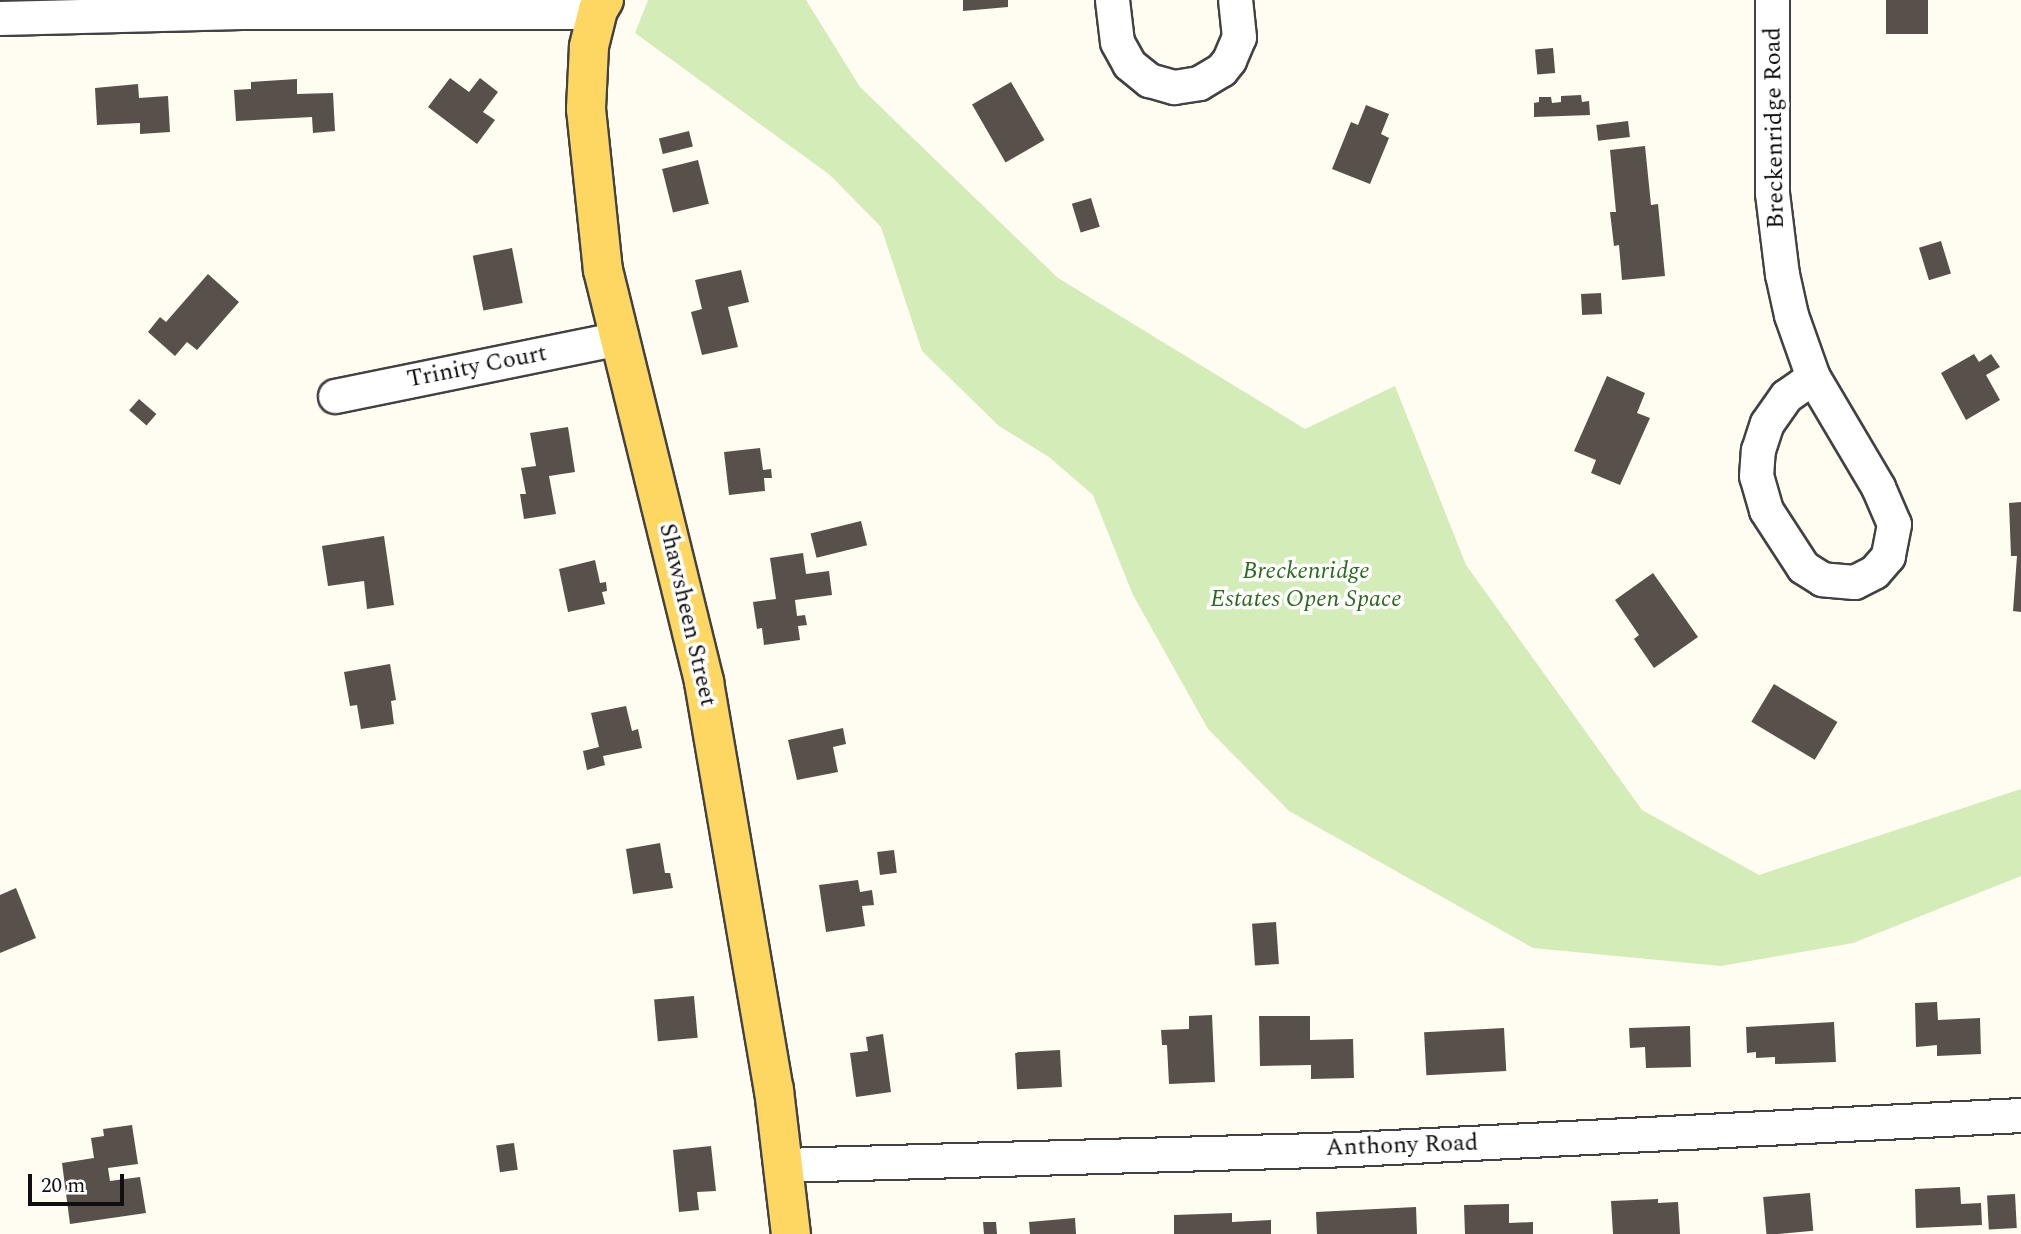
<!DOCTYPE html>
<style>
body{margin:0}
#map{position:relative;width:2021px;height:1234px;overflow:hidden;background:#fffcf1;font-family:Spectral,serif}
div>[style]{position:absolute}
[style*='--x']{left:calc(var(--x)*1px);top:calc(var(--y)*1px);width:calc(var(--w)*1px);rotate:calc(var(--a)*1deg)}
.green>*{inset:0;background:#d3ecb8}
.building>*{inset:0;background:#58504b;transform-origin:0 0}
.roads{filter:drop-shadow(2px 0 #424242) drop-shadow(-2px 0 #424242) drop-shadow(0 2px #424242) drop-shadow(0 -2px #424242)}
.minor>*{height:33px;margin:-16.5px;padding:0 16.5px;transform-origin:16.5px;border-radius:16.5px;background:#fff}
.major>*{height:38px;margin:-19px;padding:0 19px;transform-origin:19px;border-radius:19px;background:#fdd762}
span{translate:-50% -50%;white-space:nowrap;text-align:center;line-height:1.15;-webkit-text-stroke:7px #fff;paint-order:stroke}
.street-label{font-size:24px;color:#0f0f0f}
.park-label{font-size:24px;color:#2c6a1c;font-style:italic}
.scale{position:absolute;left:28px;top:1174px;width:96px;height:32px;box-sizing:border-box;border:4px solid #0f0f0f;border-top:0;padding-left:9px;font-size:21px;line-height:24px;white-space:nowrap;color:#0f0f0f;-webkit-text-stroke:5px #fff;paint-order:stroke}
</style>
<div id="map">
<div class="green">
<i style="clip-path:polygon(648px 0,806px 0,860px 87px,1058px 278px,1305px 429px,1395px 386px,1466px 565px,1642px 810px,1759px 875px,2021px 789px,2021px 876px,1853px 943px,1721px 966px,1533px 948px,1289px 811px,1208px 729px,1133px 595px,1093px 495px,1049px 457px,999px 426px,922px 351px,881px 227px,830px 175px,635px 33px)"></i>
</div>
<div class="building">
<i style="clip-path:polygon(963px 0,1008px 0,1008px 7px,963px 11px)"></i>
<i style="left:1886px;top:0;width:42px;height:34px"></i>
<i style="left:1553px;top:48px;width:25px;height:18px;rotate:85deg"></i>
<i style="clip-path:polygon(450px 78px,469px 92px,480px 78px,498px 92px,483px 112px,495px 120px,477px 144px,428px 107px)"></i>
<i style="clip-path:polygon(297px 79px,297px 94px,333px 93px,335px 131px,313px 133px,312px 117px,236px 121px,234px 90px,251px 89px,251px 82px)"></i>
<i style="left:1011px;top:82px;width:67px;height:45px;rotate:60deg"></i>
<i style="clip-path:polygon(138px 84px,139px 98px,168px 96px,170px 132px,140px 134px,140px 123px,97px 125px,95px 88px)"></i>
<i style="clip-path:polygon(1581px 95px,1582px 102px,1589px 101px,1590px 115px,1534px 117px,1534px 103px,1539px 102px,1539px 97px,1551px 97px,1552px 103px,1561px 102px,1561px 96px)"></i>
<i style="clip-path:polygon(1366px 105px,1389px 114px,1381px 134px,1389px 138px,1370px 184px,1332px 169px,1351px 122px,1358px 125px)"></i>
<i style="left:1628px;top:121px;width:16px;height:32px;rotate:83deg"></i>
<i style="left:689px;top:131px;width:16px;height:31px;rotate:76deg"></i>
<i style="clip-path:polygon(1645px 146px,1651px 205px,1658px 204px,1665px 276px,1622px 280px,1619px 245px,1614px 246px,1610px 212px,1616px 212px,1610px 150px)"></i>
<i style="left:698px;top:160px;width:45px;height:37px;rotate:76deg"></i>
<i style="left:1091px;top:198px;width:30px;height:20px;rotate:73deg"></i>
<i style="left:1941px;top:241px;width:34px;height:23px;rotate:73deg"></i>
<i style="left:512px;top:248px;width:56px;height:40px;rotate:79deg"></i>
<i style="clip-path:polygon(741px 270px,749px 302px,728px 307px,738px 347px,702px 355px,691px 312px,702px 309px,695px 280px)"></i>
<i style="clip-path:polygon(208px 274px,239px 302px,197px 350px,187px 342px,175px 356px,148px 332px,160px 317px,166px 322px)"></i>
<i style="left:1601px;top:293px;width:21px;height:20px;rotate:87deg"></i>
<i style="clip-path:polygon(1974px 354px,1979px 362px,1991px 354px,2000px 367px,1986px 375px,2000px 400px,1966px 420px,1941px 373px)"></i>
<i style="clip-path:polygon(1607px 376px,1645px 393px,1637px 413px,1650px 418px,1620px 485px,1591px 473px,1596px 460px,1574px 451px)"></i>
<i style="left:139px;top:399px;width:23px;height:15px;rotate:41deg"></i>
<i style="clip-path:polygon(568px 427px,575px 472px,549px 476px,556px 514px,524px 519px,520px 494px,526px 494px,521px 468px,536px 466px,530px 433px)"></i>
<i style="clip-path:polygon(760px 448px,763px 470px,771px 469px,772px 478px,764px 478px,765px 491px,729px 495px,724px 452px)"></i>
<i style="clip-path:polygon(2021px 502px,2021px 612px,2013px 611px,2017px 556px,2011px 556px,2009px 503px)"></i>
<i style="left:861px;top:521px;width:25px;height:52px;rotate:76deg"></i>
<i style="clip-path:polygon(384px 536px,394px 605px,367px 609px,364px 581px,328px 586px,322px 546px)"></i>
<i style="clip-path:polygon(803px 553px,806px 574px,829px 571px,832px 595px,795px 600px,797px 616px,805px 615px,807px 625px,798px 626px,800px 640px,764px 645px,762px 628px,757px 629px,753px 602px,776px 599px,770px 558px)"></i>
<i style="clip-path:polygon(595px 560px,600px 583px,606px 582px,607px 591px,602px 592px,605px 604px,568px 612px,559px 569px)"></i>
<i style="clip-path:polygon(1653px 573px,1698px 637px,1654px 668px,1634px 639px,1639px 635px,1615px 600px)"></i>
<i style="clip-path:polygon(390px 664px,396px 700px,391px 701px,394px 724px,361px 729px,357px 705px,350px 706px,344px 672px)"></i>
<i style="left:1774px;top:684px;width:74px;height:44px;rotate:31deg"></i>
<i style="clip-path:polygon(626px 706px,632px 731px,638px 729px,642px 748px,603px 756px,605px 765px,587px 770px,583px 751px,599px 747px,591px 713px)"></i>
<i style="clip-path:polygon(843px 728px,846px 744px,833px 747px,838px 772px,797px 780px,788px 740px)"></i>
<i style="clip-path:polygon(660px 843px,665px 873px,670px 873px,673px 888px,633px 894px,626px 849px)"></i>
<i style="left:894px;top:850px;width:23px;height:17px;rotate:83deg"></i>
<i style="clip-path:polygon(858px 880px,860px 892px,872px 890px,874px 905px,862px 906px,865px 926px,826px 932px,819px 885px)"></i>
<i style="clip-path:polygon(16px 888px,36px 938px,0 953px,0 895px)"></i>
<i style="left:1276px;top:922px;width:42px;height:24px;rotate:86deg"></i>
<i style="left:694px;top:996px;width:42px;height:40px;rotate:85deg"></i>
<i style="clip-path:polygon(1937px 1002px,1938px 1020px,1980px 1018px,1981px 1054px,1937px 1056px,1937px 1045px,1916px 1047px,1915px 1003px)"></i>
<i style="clip-path:polygon(1212px 1015px,1215px 1082px,1169px 1084px,1167px 1045px,1162px 1045px,1161px 1030px,1189px 1029px,1189px 1016px)"></i>
<i style="clip-path:polygon(1259px 1016px,1310px 1016px,1310px 1040px,1353px 1039px,1354px 1078px,1311px 1079px,1311px 1065px,1260px 1066px)"></i>
<i style="clip-path:polygon(1834px 1022px,1836px 1062px,1775px 1064px,1775px 1057px,1756px 1058px,1756px 1052px,1747px 1053px,1746px 1027px)"></i>
<i style="clip-path:polygon(1690px 1026px,1691px 1067px,1646px 1068px,1645px 1047px,1630px 1048px,1629px 1028px)"></i>
<i style="left:1504px;top:1028px;width:43px;height:80px;rotate:87deg"></i>
<i style="clip-path:polygon(883px 1034px,891px 1092px,856px 1097px,850px 1053px,868px 1051px,866px 1037px)"></i>
<i style="left:1060px;top:1050px;width:37px;height:45px;rotate:87deg"></i>
<i style="clip-path:polygon(132px 1125px,138px 1164px,108px 1168px,110px 1181px,140px 1177px,146px 1213px,70px 1224px,62px 1163px,94px 1158px,91px 1138px,104px 1136px,103px 1129px)"></i>
<i style="left:514px;top:1143px;width:27px;height:18px;rotate:82deg"></i>
<i style="clip-path:polygon(711px 1146px,716px 1191px,697px 1192px,699px 1210px,679px 1212px,673px 1150px)"></i>
<i style="clip-path:polygon(1960px 1187px,1961px 1204px,1981px 1203px,1982px 1225px,1916px 1228px,1915px 1189px)"></i>
<i style="left:1810px;top:1193px;width:38px;height:47px;rotate:85deg"></i>
<i style="left:2015px;top:1194px;width:34px;height:28px;rotate:87deg"></i>
<i style="clip-path:polygon(1658px 1199px,1658px 1203px,1678px 1202px,1680px 1234px,1613px 1234px,1611px 1201px)"></i>
<i style="clip-path:polygon(1509px 1204px,1509px 1223px,1533px 1222px,1533px 1234px,1465px 1234px,1464px 1205px)"></i>
<i style="clip-path:polygon(1416px 1207px,1417px 1234px,1317px 1234px,1316px 1212px)"></i>
<i style="clip-path:polygon(1232px 1213px,1232px 1222px,1271px 1220px,1271px 1234px,1174px 1234px,1174px 1215px)"></i>
<i style="clip-path:polygon(1075px 1218px,1076px 1234px,1030px 1234px,1029px 1222px)"></i>
<i style="clip-path:polygon(983px 1222px,996px 1222px,997px 1234px,984px 1234px)"></i>
</div>
<div class="roads">
<div class="minor">
<i style="--x:1112;--y:0;--w:42;--a:83.2"></i>
<i style="--x:1117;--y:42;--w:25;--a:61"></i>
<i style="--x:1129;--y:64;--w:26;--a:39"></i>
<i style="--x:1149;--y:80;--w:26;--a:16"></i>
<i style="--x:1174;--y:87;--w:25;--a:-9"></i>
<i style="--x:1199;--y:83;--w:26;--a:-31"></i>
<i style="--x:1221;--y:70;--w:13;--a:-51"></i>
<i style="--x:1229;--y:60;--w:25;--a:-67"></i>
<i style="--x:1239;--y:37;--w:37;--a:-96"></i>
<i style="--x:1772;--y:0;--w:193;--a:90"></i>
<i style="--x:1772;--y:193;--w:82;--a:83"></i>
<i style="--x:1782;--y:274;--w:42;--a:77.6"></i>
<i style="--x:1791;--y:315;--w:66;--a:70.5"></i>
<i style="--x:1813;--y:377;--w:128;--a:59.4"></i>
<i style="--x:1878;--y:487;--w:40;--a:66.6"></i>
<i style="--x:1894;--y:524;--w:33;--a:101"></i>
<i style="--x:1888;--y:556;--w:21;--a:131"></i>
<i style="--x:1874;--y:572;--w:22;--a:153"></i>
<i style="--x:1854;--y:582;--w:32;--a:-175"></i>
<i style="--x:1822;--y:579;--w:22;--a:-148"></i>
<i style="--x:1803;--y:567;--w:68;--a:-123"></i>
<i style="--x:1766;--y:510;--w:35;--a:-106"></i>
<i style="--x:1756;--y:476;--w:26;--a:-86"></i>
<i style="--x:1758;--y:450;--w:28;--a:-72"></i>
<i style="--x:1767;--y:423;--w:33;--a:-55"></i>
<i style="--x:1786;--y:396;--w:33;--a:-35"></i>
<i style="--x:0;--y:18;--w:241;--a:-1.4"></i>
<i style="--x:241;--y:12;--w:357;--a:0"></i>
<i style="--x:335;--y:396;--w:291;--a:-11.5"></i>
<i style="--x:783;--y:1165;--w:569;--a:-1.61"></i>
<i style="--x:1352;--y:1149;--w:670;--a:-2.91"></i>
</div>
<div class="major">
<i style="--x:604;--y:0;--w:12;--a:121"></i>
<i style="--x:598;--y:10;--w:38;--a:104"></i>
<i style="--x:589;--y:47;--w:62;--a:92.8"></i>
<i style="--x:586;--y:109;--w:162;--a:84"></i>
<i style="--x:603;--y:270;--w:424;--a:76.2"></i>
<i style="--x:704;--y:682;--w:414;--a:80.3"></i>
<i style="--x:774;--y:1090;--w:145;--a:83.3"></i>
</div>
</div>
<div class="street-label">
<span style="left:1775px;top:128px;rotate:-91deg">Breckenridge Road</span>
<span style="left:477px;top:367px;rotate:-11deg">Trinity Court</span>
<span style="left:687px;top:615px;rotate:77deg">Shawsheen Street</span>
<span style="left:1402px;top:1146px;rotate:-2deg">Anthony Road</span>
</div>
<div class="park-label">
<span style="left:1306px;top:586px">Breckenridge<br>Estates Open Space</span>
</div>
<div class="scale">20 m</div>
</div>
